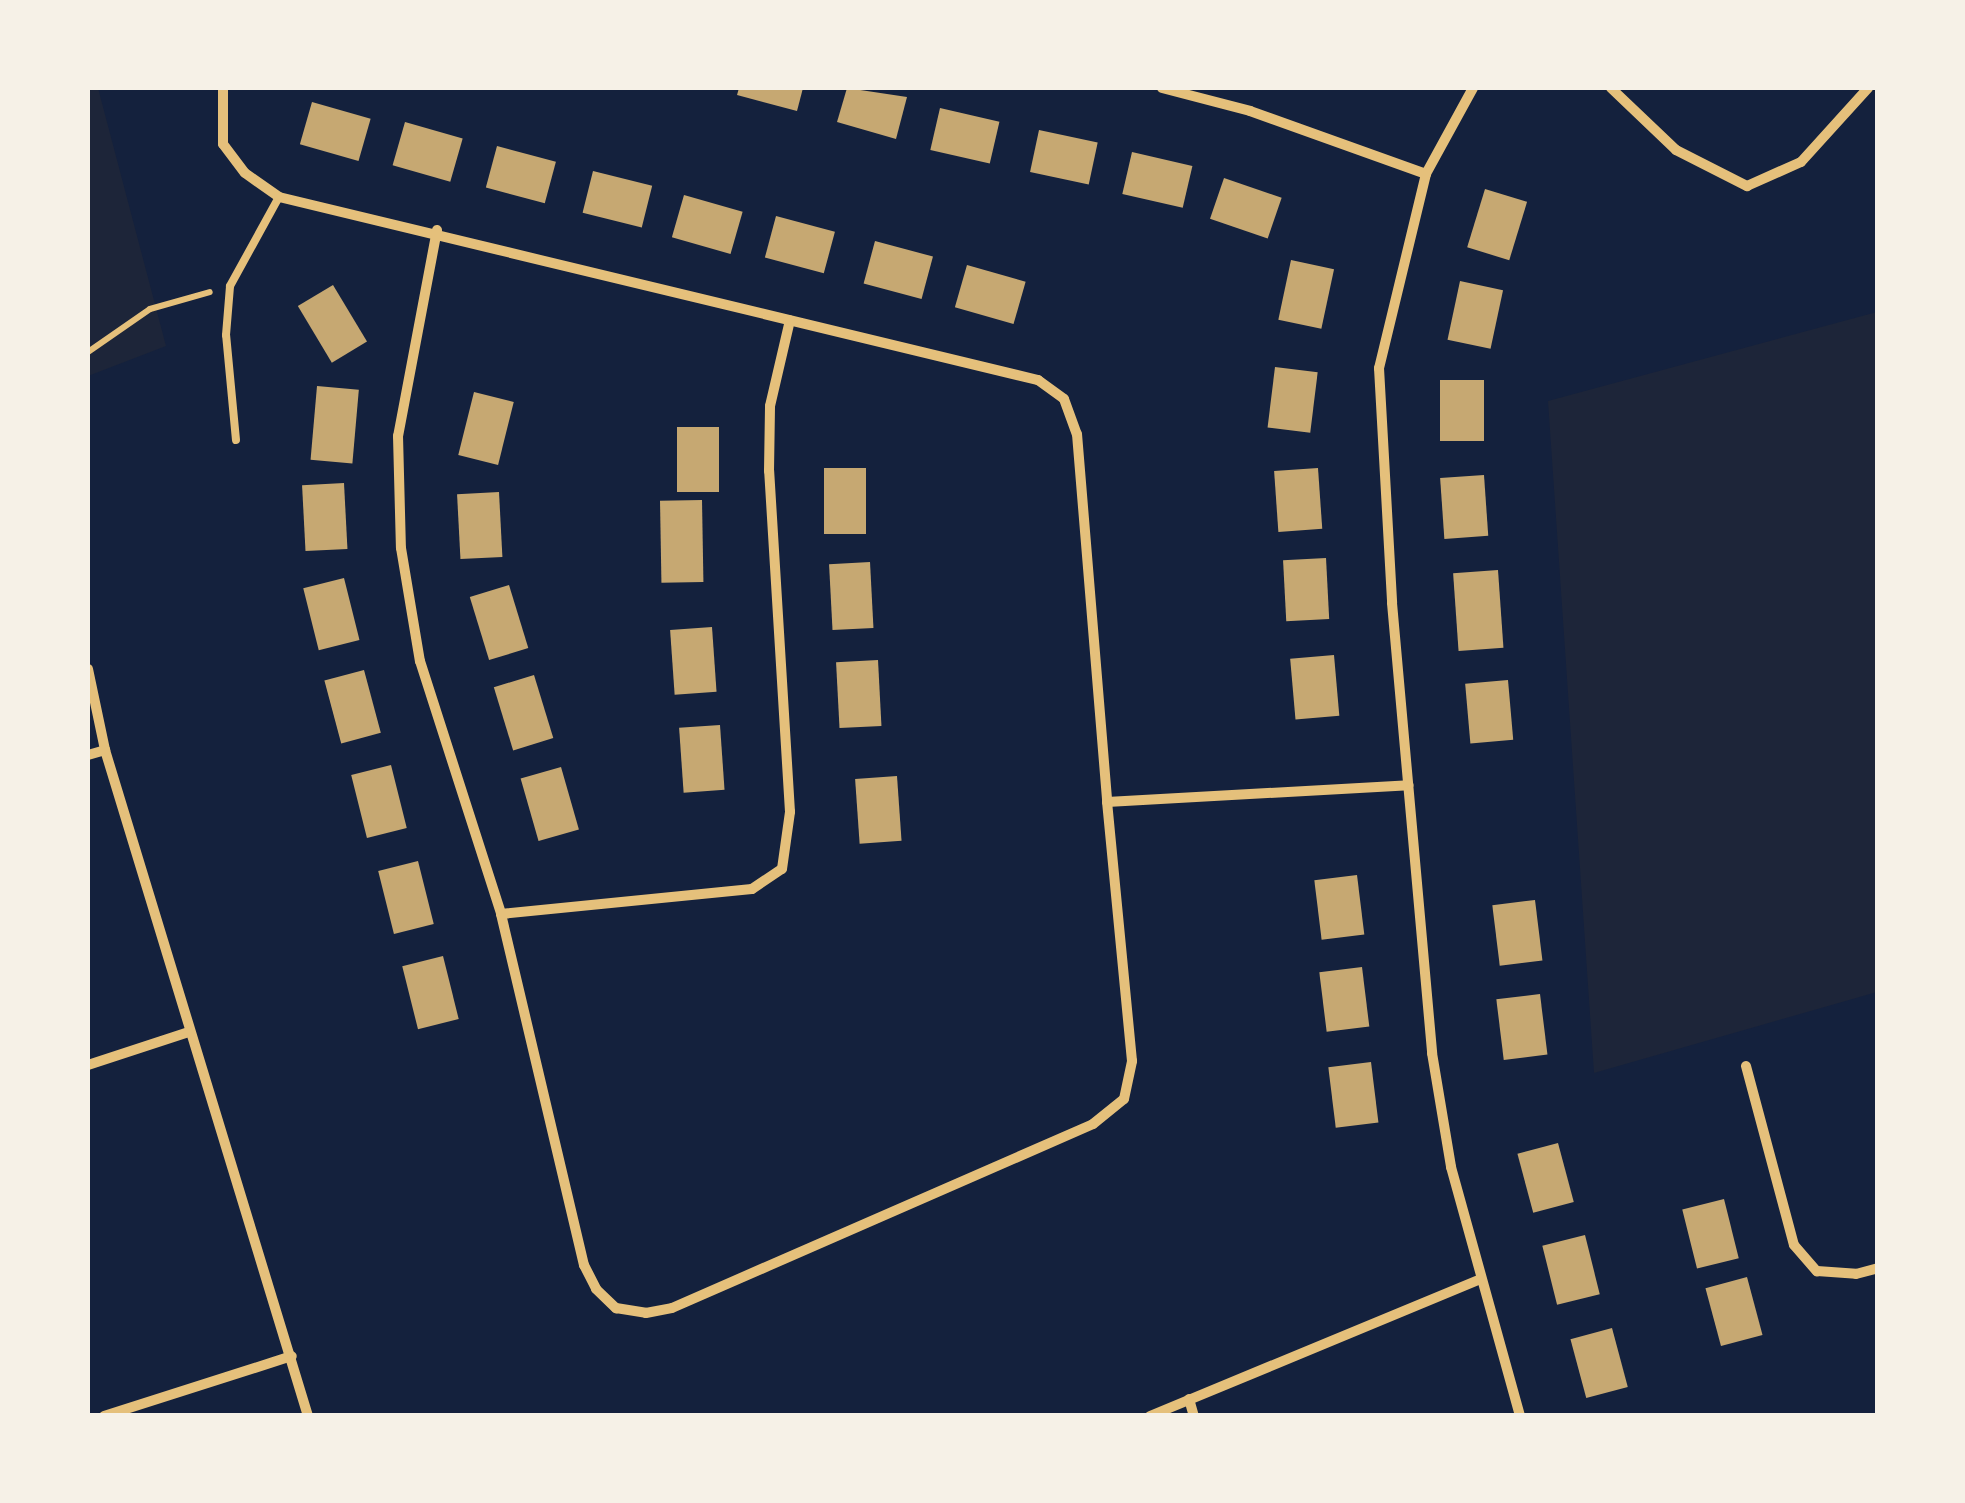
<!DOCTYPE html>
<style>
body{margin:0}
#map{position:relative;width:1965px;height:1503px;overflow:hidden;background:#14213d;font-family:"Zilla Slab",serif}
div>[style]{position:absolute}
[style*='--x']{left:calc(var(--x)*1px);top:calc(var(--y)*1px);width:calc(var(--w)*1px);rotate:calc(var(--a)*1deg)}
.green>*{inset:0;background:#1d2539}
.building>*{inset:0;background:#c6a872;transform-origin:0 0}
.path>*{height:6px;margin:-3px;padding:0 3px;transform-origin:3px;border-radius:3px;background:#e5c07b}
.service>*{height:8px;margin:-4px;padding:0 4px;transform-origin:4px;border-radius:4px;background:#e5c07b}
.minor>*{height:10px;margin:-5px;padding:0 5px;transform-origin:5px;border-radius:5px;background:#e5c07b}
span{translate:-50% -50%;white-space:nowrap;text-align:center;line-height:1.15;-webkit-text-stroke:9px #f6f1e7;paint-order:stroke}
.frame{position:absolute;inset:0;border:90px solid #f6f1e7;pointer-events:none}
</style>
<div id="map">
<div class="green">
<i style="clip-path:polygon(88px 88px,98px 88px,166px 346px,88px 376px)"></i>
<i style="clip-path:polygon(1877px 312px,1877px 992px,1594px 1073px,1548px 401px)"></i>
</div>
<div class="building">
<i style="clip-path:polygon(739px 88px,803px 88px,797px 111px,737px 95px)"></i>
<i style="clip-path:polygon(847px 88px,907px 97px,896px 139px,837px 122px)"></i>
<i style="left:312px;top:102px;width:61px;height:44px;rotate:16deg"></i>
<i style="left:940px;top:108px;width:61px;height:43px;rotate:13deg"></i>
<i style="left:405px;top:122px;width:60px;height:45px;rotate:16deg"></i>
<i style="left:1039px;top:130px;width:60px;height:43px;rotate:12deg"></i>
<i style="left:497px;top:146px;width:61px;height:43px;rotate:15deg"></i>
<i style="left:1132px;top:152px;width:62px;height:43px;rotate:13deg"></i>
<i style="left:593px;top:171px;width:61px;height:43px;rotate:14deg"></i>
<i style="left:1224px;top:178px;width:61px;height:43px;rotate:19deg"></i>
<i style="left:1485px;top:189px;width:44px;height:61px;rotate:17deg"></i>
<i style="left:684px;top:195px;width:61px;height:44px;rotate:16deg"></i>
<i style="left:776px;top:216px;width:61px;height:43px;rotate:15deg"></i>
<i style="left:875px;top:241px;width:60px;height:44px;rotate:15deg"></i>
<i style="left:1291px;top:260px;width:44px;height:61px;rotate:12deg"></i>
<i style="left:967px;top:265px;width:61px;height:44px;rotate:16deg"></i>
<i style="left:1460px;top:281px;width:44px;height:60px;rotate:12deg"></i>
<i style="left:333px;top:285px;width:66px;height:41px;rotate:59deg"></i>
<i style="left:1275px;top:367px;width:43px;height:61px;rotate:7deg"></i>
<i style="left:1484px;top:380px;width:61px;height:44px;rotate:90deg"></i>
<i style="left:317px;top:386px;width:42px;height:74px;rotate:5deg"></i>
<i style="left:474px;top:392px;width:41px;height:65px;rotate:14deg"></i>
<i style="left:677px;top:427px;width:42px;height:65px"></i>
<i style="left:866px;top:468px;width:66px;height:42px;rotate:90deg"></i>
<i style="left:1318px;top:468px;width:61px;height:44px;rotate:86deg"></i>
<i style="left:1484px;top:475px;width:61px;height:44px;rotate:86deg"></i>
<i style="left:344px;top:483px;width:66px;height:42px;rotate:87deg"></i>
<i style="left:499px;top:492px;width:65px;height:42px;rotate:87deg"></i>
<i style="left:702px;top:500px;width:82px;height:42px;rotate:89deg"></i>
<i style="left:1326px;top:558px;width:61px;height:43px;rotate:87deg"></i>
<i style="left:870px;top:562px;width:66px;height:41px;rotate:87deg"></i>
<i style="left:1498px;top:570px;width:78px;height:45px;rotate:86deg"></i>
<i style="left:344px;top:578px;width:64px;height:42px;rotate:76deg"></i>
<i style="left:509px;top:585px;width:66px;height:41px;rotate:73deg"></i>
<i style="left:712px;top:627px;width:65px;height:42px;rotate:86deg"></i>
<i style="left:1334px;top:655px;width:61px;height:44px;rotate:85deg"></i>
<i style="left:878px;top:660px;width:66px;height:42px;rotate:87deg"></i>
<i style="left:364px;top:670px;width:65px;height:41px;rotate:75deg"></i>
<i style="left:534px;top:675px;width:66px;height:42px;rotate:73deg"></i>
<i style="left:1508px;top:680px;width:60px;height:43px;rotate:85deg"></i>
<i style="left:720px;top:725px;width:65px;height:41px;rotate:86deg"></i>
<i style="left:391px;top:765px;width:65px;height:41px;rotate:76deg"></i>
<i style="left:561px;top:767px;width:65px;height:42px;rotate:74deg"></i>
<i style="left:897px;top:776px;width:65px;height:42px;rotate:86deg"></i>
<i style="left:418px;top:861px;width:65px;height:41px;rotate:76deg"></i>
<i style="left:1357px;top:875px;width:60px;height:43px;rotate:83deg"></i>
<i style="left:1535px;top:900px;width:61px;height:43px;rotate:83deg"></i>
<i style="left:443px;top:956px;width:65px;height:42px;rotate:76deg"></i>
<i style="left:1362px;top:967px;width:60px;height:43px;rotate:83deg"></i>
<i style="left:1540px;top:994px;width:61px;height:44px;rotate:83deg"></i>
<i style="left:1371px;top:1062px;width:61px;height:43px;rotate:83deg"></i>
<i style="left:1558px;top:1143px;width:61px;height:42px;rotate:75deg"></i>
<i style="left:1724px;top:1199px;width:61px;height:43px;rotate:76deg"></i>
<i style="left:1585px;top:1235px;width:61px;height:44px;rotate:76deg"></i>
<i style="left:1747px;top:1277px;width:60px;height:43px;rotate:75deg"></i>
<i style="left:1612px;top:1328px;width:61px;height:43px;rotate:75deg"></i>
</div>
<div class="path">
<i style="--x:88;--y:352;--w:75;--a:-34.7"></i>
<i style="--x:150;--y:309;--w:62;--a:-15.8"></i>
</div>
<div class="service">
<i style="--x:236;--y:440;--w:105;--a:-95.4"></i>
<i style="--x:226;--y:335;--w:49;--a:-85.3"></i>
<i style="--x:230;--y:286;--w:102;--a:-61.2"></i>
</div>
<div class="minor">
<i style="--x:223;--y:88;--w:56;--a:90"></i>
<i style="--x:223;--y:144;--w:36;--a:53"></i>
<i style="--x:245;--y:173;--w:42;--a:35.2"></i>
<i style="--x:279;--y:197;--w:781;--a:13.56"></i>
<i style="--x:1038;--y:380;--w:32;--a:36"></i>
<i style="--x:1064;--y:399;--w:37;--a:70"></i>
<i style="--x:1077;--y:434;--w:369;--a:85.3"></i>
<i style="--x:1162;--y:88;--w:91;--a:14.6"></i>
<i style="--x:1250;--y:111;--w:187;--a:19.7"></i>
<i style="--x:1473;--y:88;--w:98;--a:118.7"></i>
<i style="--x:1426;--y:174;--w:200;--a:103.6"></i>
<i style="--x:1379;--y:368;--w:235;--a:86.8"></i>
<i style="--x:1392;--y:603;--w:452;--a:84.9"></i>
<i style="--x:1432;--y:1053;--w:116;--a:80.5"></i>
<i style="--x:1451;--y:1167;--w:258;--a:74.5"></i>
<i style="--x:1611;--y:88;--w:90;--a:43.6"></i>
<i style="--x:1676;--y:150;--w:80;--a:26.9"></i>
<i style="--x:1747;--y:186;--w:59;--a:-24"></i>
<i style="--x:1801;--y:162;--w:100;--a:-47.8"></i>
<i style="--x:437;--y:230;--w:210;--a:100.7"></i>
<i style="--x:398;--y:436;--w:112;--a:88.5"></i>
<i style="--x:401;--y:548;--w:115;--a:80.5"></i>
<i style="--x:420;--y:661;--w:266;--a:72.2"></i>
<i style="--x:501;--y:914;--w:361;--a:76.7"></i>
<i style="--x:584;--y:1265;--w:27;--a:63"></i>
<i style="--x:596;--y:1289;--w:28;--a:44"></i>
<i style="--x:616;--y:1308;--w:30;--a:9"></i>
<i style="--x:646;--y:1313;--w:26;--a:-11"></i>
<i style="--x:672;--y:1308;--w:459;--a:-23.6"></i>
<i style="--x:1093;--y:1124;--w:40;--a:-39"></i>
<i style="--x:1124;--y:1099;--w:39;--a:-78"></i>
<i style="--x:1132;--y:1061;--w:260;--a:-95.5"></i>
<i style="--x:1107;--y:802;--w:302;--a:-3.2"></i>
<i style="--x:88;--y:669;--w:83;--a:78.1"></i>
<i style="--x:105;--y:750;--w:696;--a:73.05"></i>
<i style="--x:88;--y:755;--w:18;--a:-16"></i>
<i style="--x:501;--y:914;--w:252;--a:-5.7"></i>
<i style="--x:752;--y:889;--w:36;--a:-34"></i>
<i style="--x:782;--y:869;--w:58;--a:-82"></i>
<i style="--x:790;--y:812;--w:342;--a:-93.5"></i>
<i style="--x:769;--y:471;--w:65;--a:-89.1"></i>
<i style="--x:770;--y:406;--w:88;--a:-76.9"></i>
<i style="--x:88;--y:1065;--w:106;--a:-18.1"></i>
<i style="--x:1746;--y:1066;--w:185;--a:75"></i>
<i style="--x:1794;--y:1245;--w:35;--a:49"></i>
<i style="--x:1817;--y:1271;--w:39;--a:4"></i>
<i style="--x:1856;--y:1274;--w:23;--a:-15"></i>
<i style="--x:1189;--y:1399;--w:18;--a:74"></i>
<i style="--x:104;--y:1416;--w:197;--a:-17.7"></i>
<i style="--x:1150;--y:1416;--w:358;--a:-22.5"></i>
</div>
<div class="frame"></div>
</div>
